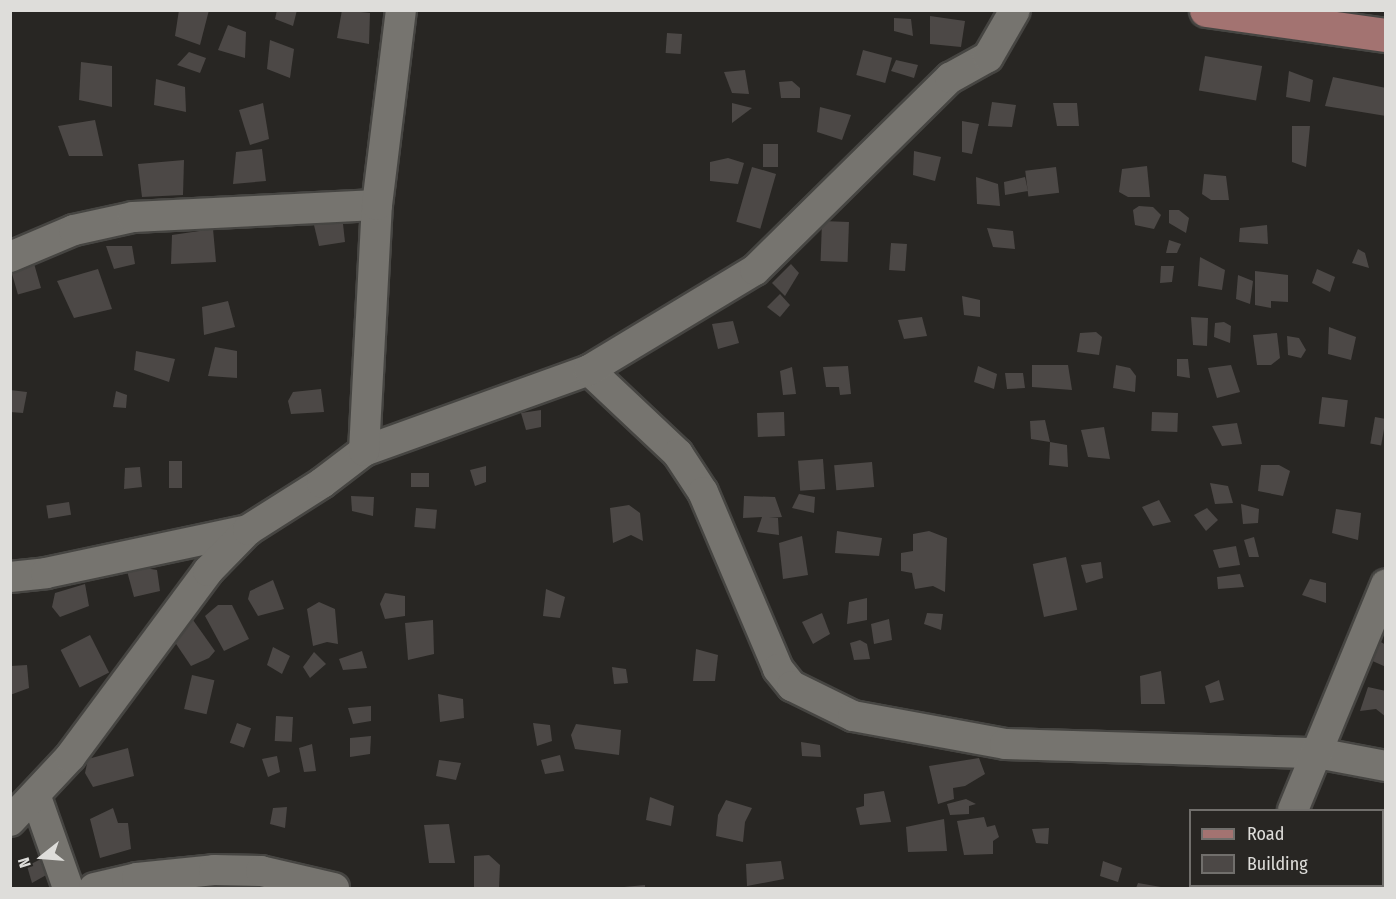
<!DOCTYPE html>
<style>
body{margin:0}
#map{position:relative;width:1396px;height:899px;overflow:hidden;background:#282623;font-family:"Fira Sans Condensed",sans-serif}
div>[style]{position:absolute}
[style*='--x']{left:calc(var(--x)*1px);top:calc(var(--y)*1px);width:calc(var(--w)*1px);rotate:calc(var(--a)*1deg)}
.building>*{inset:0;background:#4c4846;transform-origin:0 0}
.roads{filter:drop-shadow(2px 0 #464542) drop-shadow(-2px 0 #464542) drop-shadow(0 2px #464542) drop-shadow(0 -2px #464542)}
.minor>*{height:30px;margin:-15px;padding:0 15px;transform-origin:15px;border-radius:15px;background:#76746f}
.major>*{height:33px;margin:-16.5px;padding:0 16.5px;transform-origin:16.5px;border-radius:16.5px;background:#a37371}
span{translate:-50% -50%;white-space:nowrap;text-align:center;line-height:1.15;-webkit-text-stroke:4.5px #282623;paint-order:stroke}
.frame{position:absolute;inset:0;border:12px solid #deddda;pointer-events:none}
.legend{position:absolute;left:1189px;top:809px;width:195px;height:78px;box-sizing:border-box;background:#282623;border:2px solid #716f6c;margin:0;padding:8px 10px;list-style:none;font-size:18px;color:#deddda}
.legend li{display:flex;align-items:center;gap:12px;height:30px}
.legend b{width:30px;border:2px solid #716f6c}
.north{position:absolute;left:12px;top:827px;width:60px;height:60px;-webkit-text-stroke:4px #282623;paint-order:stroke;rotate:253deg;font-size:16px;font-weight:700;line-height:24px;text-align:center;color:#deddda}
.north::after{content:'';display:block;margin:auto;width:21px;height:27px;background:#deddda;clip-path:polygon(50% 0,100% 100%,50% 72%,0 100%)}
</style>
<div id="map">
<div class="building">
<i style="clip-path:polygon(179px 10px,209px 10px,200px 45px,175px 36px)"></i>
<i style="clip-path:polygon(277px 10px,297px 10px,293px 26px,275px 19px)"></i>
<i style="clip-path:polygon(342px 10px,370px 13px,369px 44px,337px 38px)"></i>
<i style="clip-path:polygon(930px 16px,965px 21px,961px 47px,930px 44px)"></i>
<i style="clip-path:polygon(894px 18px,911px 19px,913px 36px,894px 31px)"></i>
<i style="clip-path:polygon(228px 25px,246px 32px,245px 58px,218px 50px)"></i>
<i style="left:667px;top:33px;width:15px;height:20px;rotate:4deg"></i>
<i style="clip-path:polygon(270px 40px,294px 49px,290px 78px,267px 69px)"></i>
<i style="left:863px;top:50px;width:30px;height:26px;rotate:15deg"></i>
<i style="clip-path:polygon(189px 52px,206px 58px,200px 73px,177px 65px)"></i>
<i style="left:1205px;top:56px;width:58px;height:35px;rotate:10deg"></i>
<i style="clip-path:polygon(896px 60px,918px 65px,914px 78px,891px 71px)"></i>
<i style="clip-path:polygon(81px 62px,112px 66px,112px 107px,79px 100px)"></i>
<i style="clip-path:polygon(745px 70px,749px 94px,732px 93px,724px 72px)"></i>
<i style="clip-path:polygon(1289px 71px,1313px 80px,1310px 102px,1286px 97px)"></i>
<i style="clip-path:polygon(1333px 77px,1386px 88px,1386px 116px,1325px 106px)"></i>
<i style="clip-path:polygon(156px 79px,185px 87px,186px 112px,154px 105px)"></i>
<i style="clip-path:polygon(792px 81px,800px 88px,800px 98px,781px 98px,779px 82px)"></i>
<i style="clip-path:polygon(992px 102px,1016px 105px,1012px 127px,988px 126px)"></i>
<i style="clip-path:polygon(263px 103px,269px 139px,250px 145px,239px 110px)"></i>
<i style="clip-path:polygon(732px 103px,752px 108px,732px 123px)"></i>
<i style="clip-path:polygon(1053px 103px,1077px 103px,1079px 126px,1057px 126px)"></i>
<i style="clip-path:polygon(820px 107px,851px 115px,842px 140px,817px 132px)"></i>
<i style="clip-path:polygon(95px 120px,103px 156px,69px 156px,58px 126px)"></i>
<i style="clip-path:polygon(962px 121px,979px 124px,972px 154px,962px 152px)"></i>
<i style="clip-path:polygon(1292px 126px,1310px 126px,1306px 167px,1292px 162px)"></i>
<i style="left:763px;top:144px;width:15px;height:23px"></i>
<i style="clip-path:polygon(262px 149px,266px 181px,233px 184px,236px 152px)"></i>
<i style="clip-path:polygon(914px 151px,941px 157px,935px 181px,913px 175px)"></i>
<i style="clip-path:polygon(728px 158px,744px 163px,738px 184px,710px 181px,710px 162px)"></i>
<i style="clip-path:polygon(184px 160px,183px 195px,142px 197px,138px 164px)"></i>
<i style="clip-path:polygon(1147px 166px,1150px 197px,1128px 197px,1119px 192px,1122px 169px)"></i>
<i style="left:752px;top:167px;width:25px;height:57px;rotate:16deg"></i>
<i style="left:1056px;top:167px;width:26px;height:31px;rotate:83deg"></i>
<i style="clip-path:polygon(1204px 174px,1226px 176px,1229px 200px,1211px 200px,1202px 194px)"></i>
<i style="clip-path:polygon(976px 177px,998px 184px,1000px 206px,977px 204px)"></i>
<i style="clip-path:polygon(1025px 177px,1028px 191px,1005px 195px,1004px 182px)"></i>
<i style="clip-path:polygon(1139px 206px,1153px 207px,1161px 215px,1154px 229px,1135px 225px,1133px 210px)"></i>
<i style="clip-path:polygon(1169px 210px,1179px 210px,1189px 218px,1186px 233px,1169px 223px)"></i>
<i style="clip-path:polygon(342px 215px,345px 242px,319px 246px,313px 221px)"></i>
<i style="left:822px;top:221px;width:27px;height:40px;rotate:2deg"></i>
<i style="clip-path:polygon(1267px 225px,1268px 244px,1239px 242px,1240px 228px)"></i>
<i style="clip-path:polygon(987px 228px,1013px 231px,1015px 249px,993px 247px)"></i>
<i style="clip-path:polygon(213px 229px,216px 262px,171px 264px,172px 235px)"></i>
<i style="clip-path:polygon(1169px 240px,1181px 244px,1177px 253px,1166px 253px)"></i>
<i style="left:891px;top:243px;width:16px;height:27px;rotate:4deg"></i>
<i style="clip-path:polygon(106px 246px,132px 246px,135px 264px,114px 269px)"></i>
<i style="clip-path:polygon(1358px 249px,1365px 253px,1369px 268px,1352px 263px)"></i>
<i style="clip-path:polygon(1200px 257px,1225px 270px,1222px 290px,1198px 286px)"></i>
<i style="left:33px;top:260px;width:29px;height:24px;rotate:74deg"></i>
<i style="clip-path:polygon(791px 264px,799px 273px,785px 296px,772px 283px)"></i>
<i style="clip-path:polygon(1161px 266px,1174px 266px,1172px 282px,1160px 283px)"></i>
<i style="clip-path:polygon(98px 269px,112px 309px,74px 318px,57px 281px)"></i>
<i style="clip-path:polygon(1317px 269px,1335px 277px,1330px 292px,1312px 283px)"></i>
<i style="clip-path:polygon(1255px 271px,1288px 275px,1288px 302px,1271px 301px,1271px 308px,1255px 305px)"></i>
<i style="clip-path:polygon(1238px 275px,1253px 281px,1250px 304px,1236px 299px)"></i>
<i style="clip-path:polygon(780px 294px,790px 305px,780px 317px,767px 307px)"></i>
<i style="clip-path:polygon(962px 296px,980px 300px,980px 317px,964px 315px)"></i>
<i style="clip-path:polygon(228px 301px,235px 327px,204px 335px,202px 307px)"></i>
<i style="clip-path:polygon(922px 317px,927px 336px,904px 339px,898px 320px)"></i>
<i style="clip-path:polygon(1191px 317px,1208px 318px,1207px 346px,1193px 345px)"></i>
<i style="clip-path:polygon(733px 321px,739px 343px,718px 349px,712px 324px)"></i>
<i style="clip-path:polygon(1224px 322px,1231px 326px,1230px 343px,1214px 337px,1215px 323px)"></i>
<i style="clip-path:polygon(1329px 327px,1356px 337px,1351px 360px,1328px 354px)"></i>
<i style="clip-path:polygon(1096px 332px,1102px 337px,1099px 355px,1077px 352px,1080px 333px)"></i>
<i style="clip-path:polygon(1277px 333px,1280px 358px,1271px 365px,1257px 365px,1253px 335px)"></i>
<i style="clip-path:polygon(1287px 336px,1299px 338px,1306px 350px,1301px 358px,1288px 355px)"></i>
<i style="clip-path:polygon(215px 347px,237px 351px,237px 378px,208px 376px)"></i>
<i style="clip-path:polygon(136px 351px,175px 359px,169px 382px,134px 370px)"></i>
<i style="clip-path:polygon(1177px 359px,1188px 359px,1190px 378px,1177px 376px)"></i>
<i style="clip-path:polygon(1032px 365px,1068px 365px,1072px 390px,1032px 387px)"></i>
<i style="clip-path:polygon(1116px 365px,1130px 368px,1136px 376px,1135px 392px,1113px 388px)"></i>
<i style="clip-path:polygon(1231px 365px,1240px 392px,1217px 398px,1208px 368px)"></i>
<i style="clip-path:polygon(848px 366px,851px 394px,840px 395px,839px 387px,826px 387px,823px 367px)"></i>
<i style="clip-path:polygon(978px 366px,997px 374px,994px 389px,974px 382px)"></i>
<i style="clip-path:polygon(792px 367px,796px 394px,783px 395px,780px 371px)"></i>
<i style="clip-path:polygon(1005px 373px,1023px 373px,1025px 388px,1007px 389px)"></i>
<i style="clip-path:polygon(321px 389px,324px 412px,291px 414px,288px 401px,293px 392px)"></i>
<i style="clip-path:polygon(10px 390px,27px 392px,23px 413px,10px 412px)"></i>
<i style="clip-path:polygon(116px 391px,127px 395px,126px 408px,113px 407px)"></i>
<i style="left:1322px;top:397px;width:26px;height:27px;rotate:7deg"></i>
<i style="clip-path:polygon(541px 410px,541px 427px,526px 430px,521px 413px)"></i>
<i style="left:784px;top:412px;width:24px;height:27px;rotate:88deg"></i>
<i style="left:1152px;top:412px;width:26px;height:19px;rotate:2deg"></i>
<i style="left:1375px;top:417px;width:11px;height:27px;rotate:10deg"></i>
<i style="clip-path:polygon(1045px 420px,1050px 442px,1031px 439px,1030px 421px)"></i>
<i style="clip-path:polygon(1237px 423px,1242px 444px,1222px 446px,1212px 426px)"></i>
<i style="clip-path:polygon(1104px 427px,1110px 459px,1088px 457px,1081px 430px)"></i>
<i style="clip-path:polygon(1050px 442px,1067px 445px,1068px 467px,1049px 465px)"></i>
<i style="left:823px;top:459px;width:30px;height:25px;rotate:86deg"></i>
<i style="left:169px;top:461px;width:13px;height:27px"></i>
<i style="left:872px;top:462px;width:25px;height:38px;rotate:85deg"></i>
<i style="clip-path:polygon(1261px 465px,1279px 465px,1290px 471px,1283px 496px,1258px 491px)"></i>
<i style="clip-path:polygon(486px 466px,486px 482px,475px 486px,470px 470px)"></i>
<i style="clip-path:polygon(140px 467px,142px 487px,124px 489px,125px 468px)"></i>
<i style="left:411px;top:473px;width:18px;height:14px"></i>
<i style="clip-path:polygon(1210px 483px,1228px 486px,1233px 503px,1215px 504px)"></i>
<i style="clip-path:polygon(799px 494px,815px 497px,814px 513px,792px 508px)"></i>
<i style="clip-path:polygon(351px 496px,374px 497px,373px 516px,352px 511px)"></i>
<i style="clip-path:polygon(744px 496px,775px 497px,782px 517px,769px 518px,778px 518px,779px 535px,757px 532px,762px 517px,743px 518px)"></i>
<i style="clip-path:polygon(1159px 500px,1171px 522px,1153px 526px,1142px 507px)"></i>
<i style="left:69px;top:502px;width:13px;height:23px;rotate:81deg"></i>
<i style="clip-path:polygon(1241px 504px,1259px 509px,1258px 523px,1243px 524px)"></i>
<i style="clip-path:polygon(629px 505px,640px 513px,643px 541px,631px 535px,613px 543px,610px 508px)"></i>
<i style="left:416px;top:508px;width:21px;height:19px;rotate:5deg"></i>
<i style="clip-path:polygon(1207px 508px,1218px 520px,1206px 531px,1194px 515px)"></i>
<i style="clip-path:polygon(1336px 509px,1361px 513px,1358px 540px,1332px 533px)"></i>
<i style="clip-path:polygon(837px 531px,882px 538px,879px 556px,835px 553px)"></i>
<i style="clip-path:polygon(929px 531px,947px 538px,945px 592px,933px 586px,915px 589px,912px 573px,901px 571px,901px 553px,913px 551px,913px 534px)"></i>
<i style="clip-path:polygon(802px 536px,808px 575px,783px 579px,779px 543px)"></i>
<i style="clip-path:polygon(1254px 537px,1259px 557px,1249px 557px,1244px 540px)"></i>
<i style="clip-path:polygon(1236px 546px,1240px 565px,1219px 568px,1213px 550px)"></i>
<i style="left:1066px;top:557px;width:54px;height:34px;rotate:78deg"></i>
<i style="clip-path:polygon(1101px 562px,1103px 578px,1086px 583px,1081px 565px)"></i>
<i style="clip-path:polygon(145px 568px,157px 570px,160px 591px,134px 597px,127px 571px)"></i>
<i style="clip-path:polygon(1240px 574px,1244px 587px,1218px 589px,1217px 577px)"></i>
<i style="clip-path:polygon(1310px 579px,1326px 583px,1326px 603px,1302px 595px)"></i>
<i style="clip-path:polygon(273px 580px,284px 609px,258px 616px,248px 599px,250px 591px)"></i>
<i style="clip-path:polygon(85px 584px,89px 606px,60px 617px,52px 607px,55px 593px)"></i>
<i style="clip-path:polygon(546px 589px,565px 597px,560px 618px,543px 616px)"></i>
<i style="clip-path:polygon(385px 593px,405px 596px,405px 616px,385px 619px,380px 604px)"></i>
<i style="clip-path:polygon(867px 598px,867px 620px,847px 624px,849px 602px)"></i>
<i style="clip-path:polygon(319px 602px,335px 609px,338px 644px,327px 642px,313px 646px,307px 609px)"></i>
<i style="clip-path:polygon(218px 605px,232px 605px,249px 639px,224px 651px,205px 616px)"></i>
<i style="clip-path:polygon(822px 613px,830px 634px,813px 644px,802px 622px)"></i>
<i style="clip-path:polygon(927px 613px,943px 614px,941px 630px,924px 624px)"></i>
<i style="clip-path:polygon(889px 619px,892px 640px,874px 644px,871px 624px)"></i>
<i style="clip-path:polygon(182px 620px,193px 620px,215px 651px,209px 658px,191px 666px,168px 632px)"></i>
<i style="clip-path:polygon(433px 620px,434px 654px,408px 660px,405px 623px)"></i>
<i style="left:90px;top:635px;width:42px;height:33px;rotate:63deg"></i>
<i style="clip-path:polygon(1374px 638px,1386px 645px,1386px 667px,1368px 659px)"></i>
<i style="clip-path:polygon(860px 640px,867px 644px,870px 659px,854px 660px,850px 643px)"></i>
<i style="clip-path:polygon(273px 647px,290px 656px,282px 674px,267px 665px)"></i>
<i style="clip-path:polygon(696px 649px,718px 655px,715px 681px,693px 681px)"></i>
<i style="clip-path:polygon(362px 651px,367px 668px,343px 670px,339px 659px)"></i>
<i style="clip-path:polygon(314px 652px,326px 664px,310px 678px,303px 667px)"></i>
<i style="clip-path:polygon(27px 665px,29px 688px,10px 695px,10px 666px)"></i>
<i style="clip-path:polygon(612px 667px,626px 669px,628px 683px,614px 684px)"></i>
<i style="clip-path:polygon(1161px 671px,1165px 704px,1141px 704px,1140px 676px)"></i>
<i style="left:192px;top:675px;width:23px;height:35px;rotate:13deg"></i>
<i style="clip-path:polygon(1219px 680px,1224px 700px,1210px 703px,1205px 686px)"></i>
<i style="clip-path:polygon(1368px 687px,1386px 691px,1386px 717px,1376px 709px,1360px 711px)"></i>
<i style="clip-path:polygon(438px 694px,463px 699px,464px 718px,440px 722px)"></i>
<i style="clip-path:polygon(371px 706px,371px 721px,353px 724px,348px 708px)"></i>
<i style="left:276px;top:716px;width:17px;height:25px;rotate:3deg"></i>
<i style="left:237px;top:723px;width:15px;height:21px;rotate:20deg"></i>
<i style="clip-path:polygon(533px 723px,550px 725px,552px 741px,537px 746px)"></i>
<i style="clip-path:polygon(576px 724px,621px 730px,619px 755px,575px 749px,571px 735px)"></i>
<i style="clip-path:polygon(371px 736px,370px 754px,350px 757px,350px 738px)"></i>
<i style="clip-path:polygon(801px 742px,820px 745px,821px 757px,802px 756px)"></i>
<i style="clip-path:polygon(312px 744px,316px 771px,304px 772px,299px 748px)"></i>
<i style="clip-path:polygon(128px 748px,134px 776px,93px 787px,85px 773px,88px 759px)"></i>
<i style="clip-path:polygon(560px 755px,564px 771px,545px 774px,541px 760px)"></i>
<i style="clip-path:polygon(277px 756px,280px 772px,268px 777px,262px 759px)"></i>
<i style="clip-path:polygon(979px 758px,985px 774px,965px 786px,953px 788px,954px 799px,938px 804px,929px 766px)"></i>
<i style="clip-path:polygon(439px 760px,461px 763px,456px 780px,436px 776px)"></i>
<i style="clip-path:polygon(884px 791px,891px 822px,860px 825px,856px 808px,864px 806px,864px 794px)"></i>
<i style="clip-path:polygon(650px 797px,674px 806px,671px 826px,646px 820px)"></i>
<i style="clip-path:polygon(966px 799px,976px 804px,969px 806px,969px 814px,950px 815px,947px 804px)"></i>
<i style="clip-path:polygon(726px 800px,752px 808px,745px 822px,743px 842px,716px 836px,718px 815px)"></i>
<i style="clip-path:polygon(287px 807px,285px 828px,270px 824px,273px 808px)"></i>
<i style="clip-path:polygon(113px 808px,118px 823px,128px 823px,131px 849px,100px 858px,90px 819px)"></i>
<i style="clip-path:polygon(984px 817px,987px 827px,995px 825px,999px 837px,993px 841px,993px 854px,964px 855px,957px 821px)"></i>
<i style="clip-path:polygon(944px 819px,947px 851px,908px 852px,906px 827px)"></i>
<i style="clip-path:polygon(449px 824px,455px 863px,429px 863px,424px 825px)"></i>
<i style="clip-path:polygon(1049px 828px,1048px 844px,1036px 843px,1032px 829px)"></i>
<i style="clip-path:polygon(489px 855px,500px 865px,499px 888px,474px 887px,474px 856px)"></i>
<i style="clip-path:polygon(43px 858px,48px 874px,32px 883px,27px 866px)"></i>
<i style="clip-path:polygon(781px 861px,784px 879px,747px 886px,746px 864px)"></i>
<i style="clip-path:polygon(1103px 861px,1122px 868px,1118px 882px,1100px 876px)"></i>
<i style="clip-path:polygon(240px 873px,244px 888px,223px 888px,221px 879px)"></i>
<i style="clip-path:polygon(218px 878px,220px 888px,191px 888px,191px 885px)"></i>
<i style="clip-path:polygon(1138px 883px,1161px 887px,1161px 888px,1136px 888px)"></i>
<i style="clip-path:polygon(645px 885px,645px 888px,624px 888px,624px 887px)"></i>
</div>
<div class="roads">
<div class="minor">
<i style="--x:10;--y:257;--w:69;--a:-22.9"></i>
<i style="--x:74;--y:230;--w:60;--a:-12.4"></i>
<i style="--x:133;--y:217;--w:244;--a:-2.8"></i>
<i style="--x:589;--y:370;--w:122;--a:43.3"></i>
<i style="--x:678;--y:454;--w:45;--a:56.7"></i>
<i style="--x:703;--y:492;--w:192;--a:67"></i>
<i style="--x:778;--y:669;--w:22;--a:51"></i>
<i style="--x:792;--y:686;--w:68;--a:26.2"></i>
<i style="--x:853;--y:716;--w:155;--a:10.4"></i>
<i style="--x:1005;--y:744;--w:312;--a:1.7"></i>
<i style="--x:1317;--y:753;--w:70;--a:10.7"></i>
<i style="--x:364;--y:451;--w:239;--a:-19.8"></i>
<i style="--x:589;--y:370;--w:194;--a:-31.1"></i>
<i style="--x:755;--y:270;--w:274;--a:-44.6"></i>
<i style="--x:950;--y:78;--w:43;--a:-28.9"></i>
<i style="--x:988;--y:57;--w:54;--a:-60.1"></i>
<i style="--x:10;--y:577;--w:36;--a:-6"></i>
<i style="--x:46;--y:573;--w:207;--a:-12"></i>
<i style="--x:36;--y:797;--w:96;--a:70.6"></i>
<i style="--x:1293;--y:810;--w:244;--a:-67.6"></i>
<i style="--x:10;--y:821;--w:88;--a:-46.8"></i>
<i style="--x:70;--y:757;--w:232;--a:-53.4"></i>
<i style="--x:208;--y:571;--w:57;--a:-45.7"></i>
<i style="--x:248;--y:530;--w:88;--a:-32.4"></i>
<i style="--x:322;--y:483;--w:53;--a:-37.3"></i>
<i style="--x:364;--y:451;--w:246;--a:-87"></i>
<i style="--x:377;--y:205;--w:196;--a:-83"></i>
<i style="--x:94;--y:888;--w:44;--a:-13.1"></i>
<i style="--x:137;--y:878;--w:77;--a:-5.9"></i>
<i style="--x:214;--y:870;--w:47;--a:1.2"></i>
<i style="--x:261;--y:871;--w:75;--a:13.1"></i>
<i style="--x:1262;--y:888;--w:2;--a:-63"></i>
</div>
<div class="major">
<i style="--x:1206;--y:10;--w:182;--a:7.9"></i>
</div>
</div>
<div class="frame"></div>
<ul class="legend">
<li><b style="height:8px;background:#a37371"></b>Road</li>
<li><b style="height:16px;background:#4c4846"></b>Building</li>
</ul>
<div class="north">N</div>
</div>
